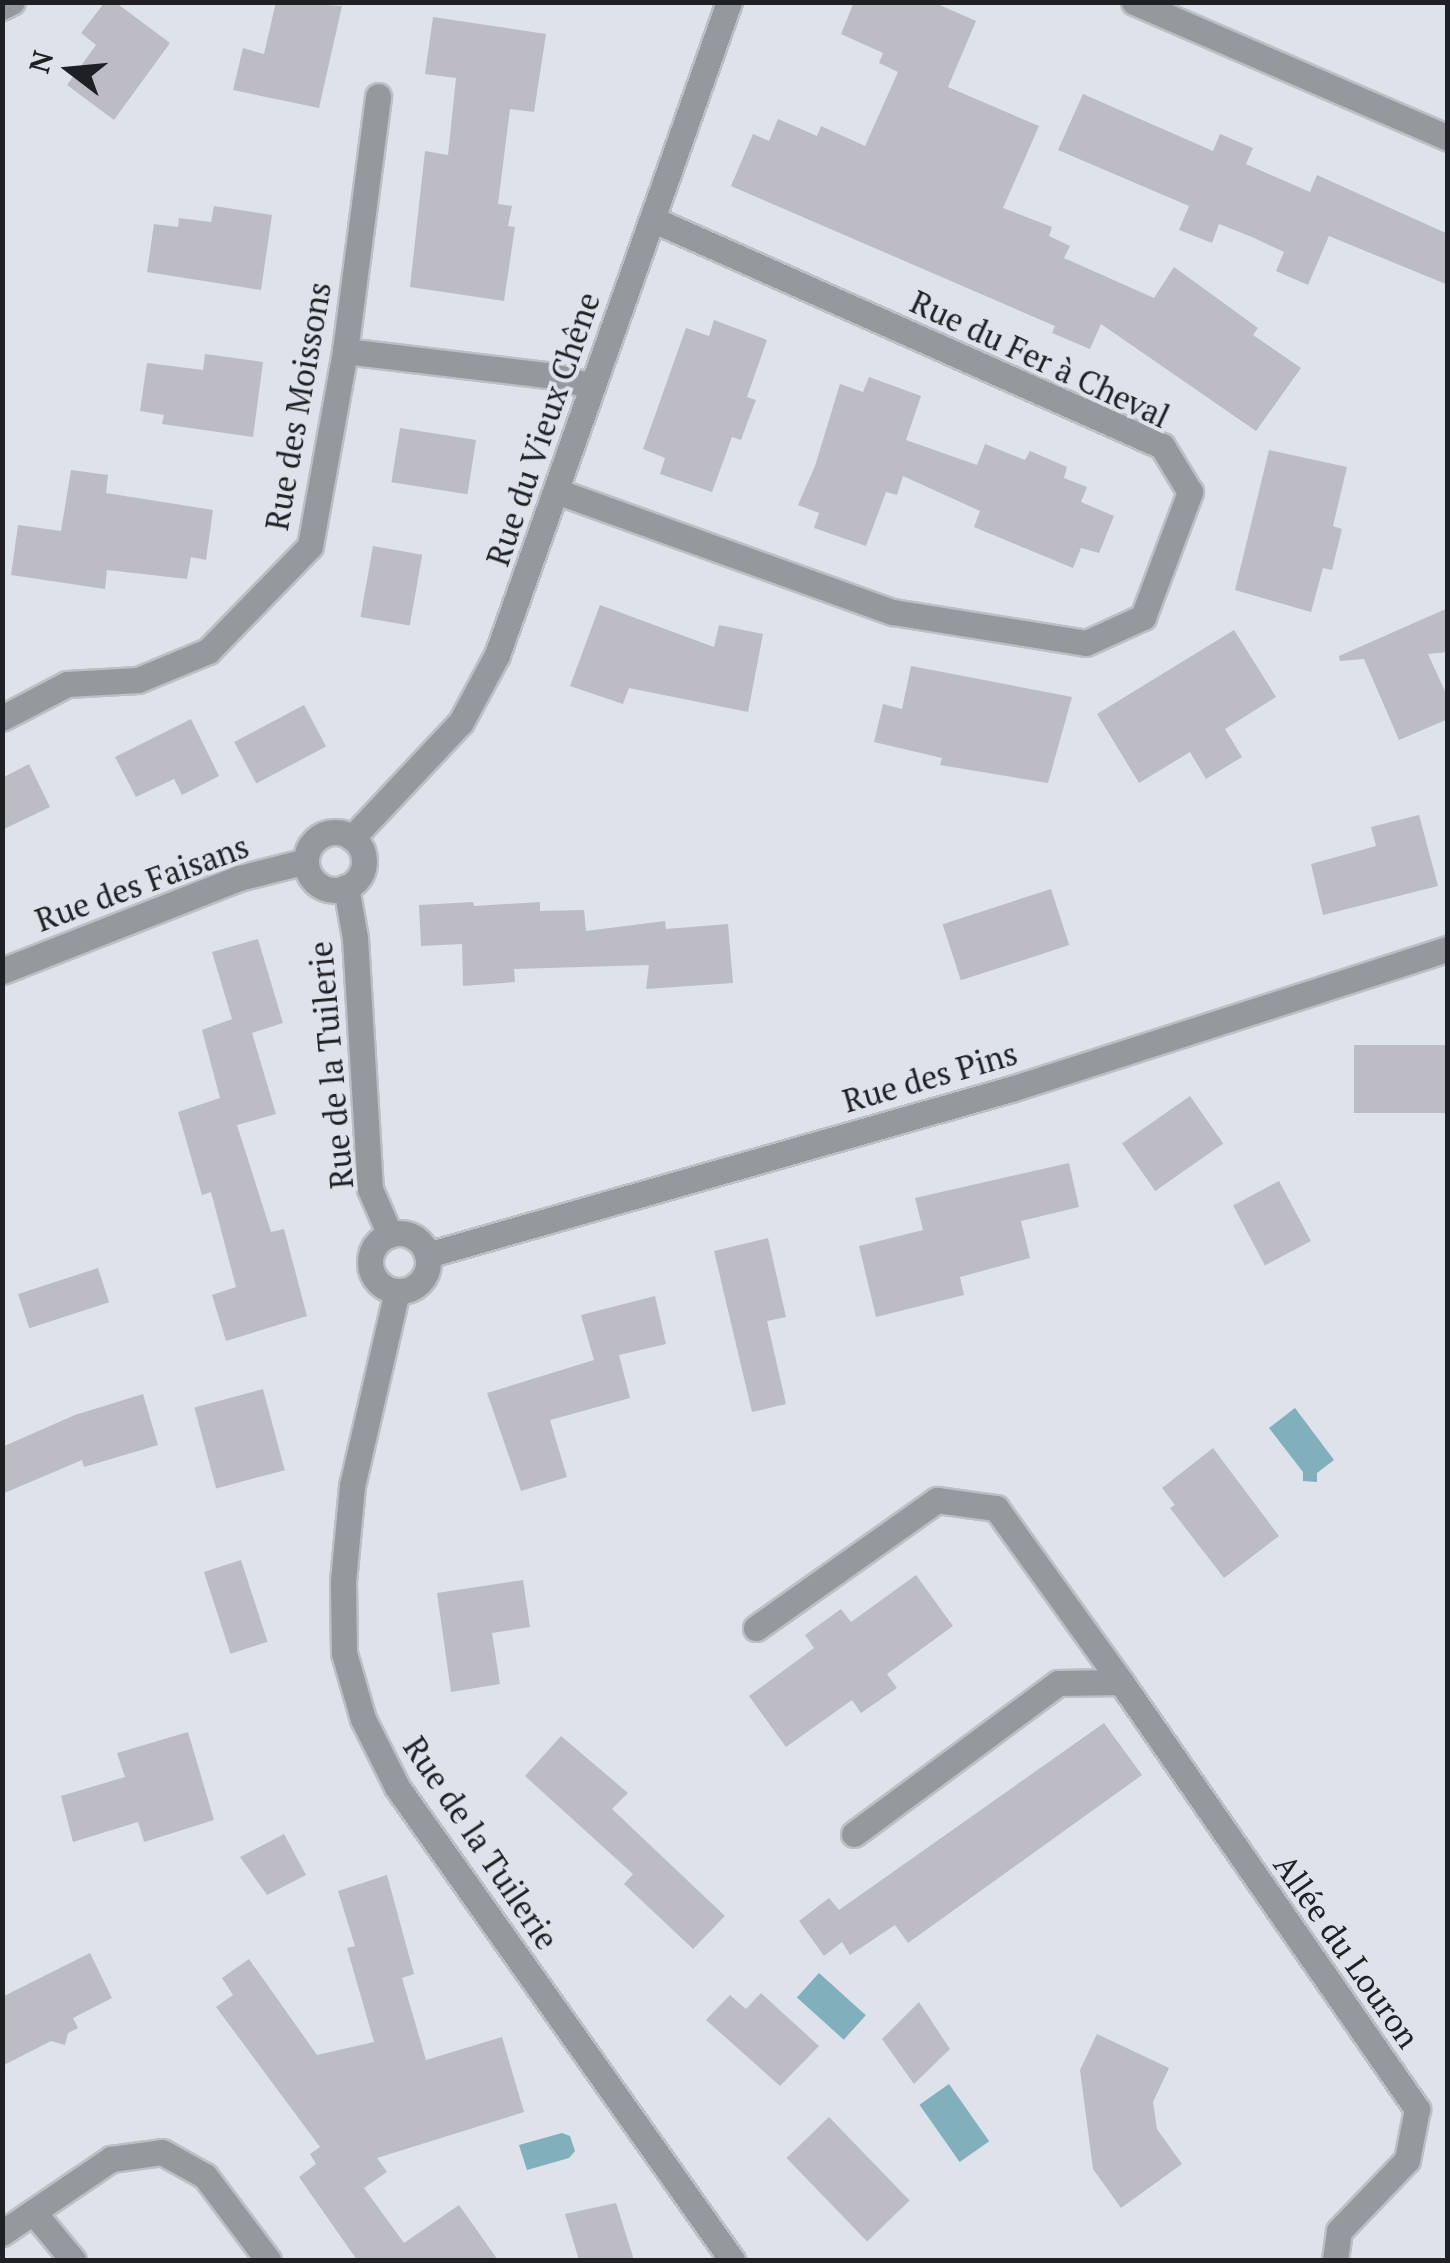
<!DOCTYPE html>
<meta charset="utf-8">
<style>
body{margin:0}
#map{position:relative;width:1450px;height:2263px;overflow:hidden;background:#dee2ea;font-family:"PT Serif",serif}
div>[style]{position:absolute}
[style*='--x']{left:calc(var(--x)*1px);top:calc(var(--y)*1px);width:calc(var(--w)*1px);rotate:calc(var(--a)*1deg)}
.water>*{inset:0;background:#81afbb;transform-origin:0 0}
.building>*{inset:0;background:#bdbcc5;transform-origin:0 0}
.roads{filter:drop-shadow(2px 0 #bcbfc6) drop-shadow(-2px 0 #bcbfc6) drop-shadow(0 2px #bcbfc6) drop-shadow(0 -2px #bcbfc6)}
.street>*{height:25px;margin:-12.5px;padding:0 12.5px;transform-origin:12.5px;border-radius:12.5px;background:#95999c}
.street>.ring{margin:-12.5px;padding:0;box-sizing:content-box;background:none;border:25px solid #95999c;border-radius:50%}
span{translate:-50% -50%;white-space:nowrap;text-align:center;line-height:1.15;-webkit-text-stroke:8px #dee2ea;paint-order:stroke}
.street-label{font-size:32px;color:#1f2023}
.frame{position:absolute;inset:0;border:5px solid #1f2023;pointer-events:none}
.north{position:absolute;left:20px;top:20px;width:100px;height:100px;-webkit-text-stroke:8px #dee2ea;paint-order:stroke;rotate:286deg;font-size:28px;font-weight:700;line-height:40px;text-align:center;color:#1f2023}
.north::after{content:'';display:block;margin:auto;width:35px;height:45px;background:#1f2023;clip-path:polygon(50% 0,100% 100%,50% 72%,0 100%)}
</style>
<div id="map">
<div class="water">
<i style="clip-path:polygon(1295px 1408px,1334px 1460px,1317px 1473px,1317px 1482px,1303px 1481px,1303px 1472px,1269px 1428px)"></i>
<i style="left:819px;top:1973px;width:63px;height:33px;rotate:42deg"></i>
<i style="left:949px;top:2084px;width:70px;height:36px;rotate:55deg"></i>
<i style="clip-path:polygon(562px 2133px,570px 2136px,575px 2151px,569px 2158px,527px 2170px,519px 2145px)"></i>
</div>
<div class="building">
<i style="clip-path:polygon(105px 2px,115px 2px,170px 43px,114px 120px,67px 85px,96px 45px,81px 33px)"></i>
<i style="clip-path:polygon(276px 2px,342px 6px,319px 108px,233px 90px,243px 48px,264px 54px)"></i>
<i style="clip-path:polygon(854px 2px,933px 2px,976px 21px,948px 87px,1039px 126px,1003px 208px,1052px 227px,1049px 236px,1070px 246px,1064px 258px,1154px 298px,1174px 267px,1258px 328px,1253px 335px,1301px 368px,1256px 431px,1101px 324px,1090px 349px,1052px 333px,1055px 326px,731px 186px,753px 134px,769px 141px,778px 119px,817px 136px,821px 126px,865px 146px,898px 72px,879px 63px,883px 53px,841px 34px)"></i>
<i style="clip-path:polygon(433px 17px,546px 34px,534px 112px,510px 109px,498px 204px,512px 206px,508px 226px,515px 227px,504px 301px,410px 287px,425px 151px,448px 155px,456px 78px,425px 74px)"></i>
<i style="clip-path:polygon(1083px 94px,1213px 151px,1220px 134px,1253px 148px,1246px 164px,1310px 192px,1317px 175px,1448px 234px,1448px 285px,1329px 236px,1308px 285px,1276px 271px,1284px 252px,1252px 237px,1219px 224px,1212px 243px,1179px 230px,1189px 206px,1058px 150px)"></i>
<i style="clip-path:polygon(214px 206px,272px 215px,261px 290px,147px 272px,154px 224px,178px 227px,179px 218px,211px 222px)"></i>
<i style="clip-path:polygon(714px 320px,767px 340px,747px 397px,756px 400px,748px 421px,741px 440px,732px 437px,712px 492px,660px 474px,665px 458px,643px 449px,686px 328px,709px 336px)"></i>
<i style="clip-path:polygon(205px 354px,263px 362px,253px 437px,162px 424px,164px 415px,140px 411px,147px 363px,203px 370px)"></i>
<i style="clip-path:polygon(869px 377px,921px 396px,906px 440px,977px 465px,985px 444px,1025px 460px,1030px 451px,1067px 467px,1064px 478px,1087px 487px,1081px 502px,1114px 516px,1099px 553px,1081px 548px,1073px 568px,974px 527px,980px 511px,903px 476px,897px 495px,886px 492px,866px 546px,814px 528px,819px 513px,798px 505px,815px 466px,840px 384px,863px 392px)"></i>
<i style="left:400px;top:428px;width:77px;height:55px;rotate:9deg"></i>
<i style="clip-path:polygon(1269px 450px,1347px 467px,1333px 526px,1342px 529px,1332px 570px,1323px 568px,1311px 612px,1235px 590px)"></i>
<i style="clip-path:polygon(71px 470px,108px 475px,106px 493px,213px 510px,206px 560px,191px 557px,187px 579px,107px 570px,105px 589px,11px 575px,18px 525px,61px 531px)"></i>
<i style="left:373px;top:546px;width:50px;height:72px;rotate:10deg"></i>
<i style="clip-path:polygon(600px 605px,714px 647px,719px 625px,763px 634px,748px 712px,629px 688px,623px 704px,570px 686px)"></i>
<i style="clip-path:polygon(1448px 608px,1448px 652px,1428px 654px,1448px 698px,1448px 719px,1399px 740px,1364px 659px,1340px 661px,1339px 656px)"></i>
<i style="clip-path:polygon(1234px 630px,1276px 697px,1225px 729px,1242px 757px,1206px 779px,1190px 752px,1139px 783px,1097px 714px)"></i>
<i style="clip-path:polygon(911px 666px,1072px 697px,1048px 783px,940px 765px,942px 758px,874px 742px,883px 704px,902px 709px)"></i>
<i style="left:304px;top:705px;width:47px;height:79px;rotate:62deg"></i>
<i style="clip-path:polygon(191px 719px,219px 776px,182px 795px,174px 779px,136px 797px,115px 757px)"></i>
<i style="clip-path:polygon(29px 764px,50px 807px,2px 830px,2px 778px)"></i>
<i style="clip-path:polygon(1419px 815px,1438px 886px,1323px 915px,1311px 864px,1376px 846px,1371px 827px)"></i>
<i style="left:1051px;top:889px;width:59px;height:114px;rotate:72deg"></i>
<i style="clip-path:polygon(473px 902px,474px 906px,540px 902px,540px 911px,584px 910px,586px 931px,665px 921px,666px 929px,728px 924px,733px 983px,646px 989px,649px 965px,514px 969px,515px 982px,463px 986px,462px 944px,421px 946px,419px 905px)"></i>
<i style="clip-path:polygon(258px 939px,283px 1023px,252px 1033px,276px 1114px,237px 1125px,271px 1232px,284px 1229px,307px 1316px,226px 1341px,212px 1295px,236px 1287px,211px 1192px,202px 1195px,178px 1112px,220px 1098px,202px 1030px,232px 1019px,212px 952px)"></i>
<i style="left:1448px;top:1045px;width:68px;height:94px;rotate:90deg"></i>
<i style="left:1190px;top:1096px;width:58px;height:83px;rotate:55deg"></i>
<i style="clip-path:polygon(1069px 1163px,1079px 1207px,1021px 1221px,1030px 1258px,960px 1277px,964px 1295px,876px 1317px,859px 1246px,923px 1230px,915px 1198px)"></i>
<i style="left:1279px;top:1181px;width:68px;height:52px;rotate:62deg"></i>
<i style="clip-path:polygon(768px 1238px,786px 1317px,767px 1321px,786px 1404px,752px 1412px,714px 1251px)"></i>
<i style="left:98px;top:1268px;width:36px;height:84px;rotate:72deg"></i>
<i style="clip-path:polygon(655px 1296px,666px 1344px,619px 1355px,630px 1398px,550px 1420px,567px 1477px,521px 1491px,487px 1393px,594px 1360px,581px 1315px)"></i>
<i style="left:263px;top:1389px;width:84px;height:71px;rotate:75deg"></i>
<i style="clip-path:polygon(143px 1394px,158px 1445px,84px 1467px,82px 1460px,2px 1494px,2px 1447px,75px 1415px)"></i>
<i style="clip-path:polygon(1213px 1448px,1279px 1536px,1224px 1578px,1170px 1508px,1175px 1505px,1162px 1488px)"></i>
<i style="left:241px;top:1560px;width:86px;height:39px;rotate:72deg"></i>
<i style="clip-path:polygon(916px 1575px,953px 1626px,887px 1674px,897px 1688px,861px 1713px,852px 1700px,786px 1747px,749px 1696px,814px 1648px,805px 1635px,841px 1609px,851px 1622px)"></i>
<i style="clip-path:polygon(523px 1580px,530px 1627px,492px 1633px,500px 1684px,451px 1692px,437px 1593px)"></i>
<i style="clip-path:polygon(1104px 1723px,1142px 1775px,908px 1943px,895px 1925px,850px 1955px,842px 1942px,824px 1956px,799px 1921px,829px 1898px,839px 1910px)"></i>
<i style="clip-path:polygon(188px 1732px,214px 1820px,144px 1842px,138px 1822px,73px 1842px,61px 1796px,125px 1777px,117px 1753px)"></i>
<i style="clip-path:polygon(561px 1736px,628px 1793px,612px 1809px,725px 1916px,693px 1949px,624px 1884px,633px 1874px,525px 1776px)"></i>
<i style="clip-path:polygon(284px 1834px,306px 1875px,267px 1895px,240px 1857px)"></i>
<i style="clip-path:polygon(387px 1875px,414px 1974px,402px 1978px,426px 2060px,502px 2037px,524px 2112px,377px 2158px,387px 2172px,364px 2188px,404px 2243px,459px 2205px,498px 2260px,357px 2260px,299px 2177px,316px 2164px,310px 2154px,320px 2147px,216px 2007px,233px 1995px,222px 1978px,249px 1959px,317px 2055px,374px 2042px,347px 1948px,355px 1946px,338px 1891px)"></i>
<i style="clip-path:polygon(90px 1953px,112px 1998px,73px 2018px,78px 2028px,68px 2033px,65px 2045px,51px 2041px,2px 2066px,2px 1997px)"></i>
<i style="clip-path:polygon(761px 1993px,819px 2046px,780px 2086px,706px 2020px,730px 1995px,746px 2009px)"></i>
<i style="clip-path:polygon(919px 2002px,950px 2049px,914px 2084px,882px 2039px)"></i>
<i style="clip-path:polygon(1097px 2034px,1169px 2068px,1153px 2102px,1157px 2129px,1182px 2164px,1121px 2208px,1093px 2169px,1080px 2070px)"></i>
<i style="left:829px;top:2117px;width:116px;height:59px;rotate:46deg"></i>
<i style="clip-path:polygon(616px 2203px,634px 2260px,579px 2260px,565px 2214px)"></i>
</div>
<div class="roads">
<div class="street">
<i style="--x:1134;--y:2;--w:342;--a:23.4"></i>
<i style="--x:2;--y:7;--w:11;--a:-27"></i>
<i style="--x:345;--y:351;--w:210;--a:6.8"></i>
<i style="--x:554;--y:376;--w:38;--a:15"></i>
<i style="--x:556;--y:491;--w:358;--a:19.8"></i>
<i style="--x:893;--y:612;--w:195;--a:9.1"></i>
<i style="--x:1086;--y:643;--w:63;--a:-24.5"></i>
<i style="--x:1143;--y:617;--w:134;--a:-69.4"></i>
<i style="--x:1190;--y:492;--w:54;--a:-121.3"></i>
<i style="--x:1162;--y:446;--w:558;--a:-156.01"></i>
<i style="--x:2;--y:718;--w:73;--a:-27.6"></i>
<i style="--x:67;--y:684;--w:71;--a:-3.2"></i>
<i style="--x:138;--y:680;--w:76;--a:-22.5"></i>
<i style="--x:208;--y:651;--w:146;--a:-45.8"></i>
<i style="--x:310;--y:546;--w:198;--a:-79.8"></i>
<i style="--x:345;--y:351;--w:257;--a:-82.6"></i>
<i class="ring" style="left:306px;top:832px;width:33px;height:33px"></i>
<i style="--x:352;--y:838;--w:159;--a:-46.8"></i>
<i style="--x:461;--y:722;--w:76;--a:-61.8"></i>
<i style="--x:497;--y:655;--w:693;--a:-70.44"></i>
<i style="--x:346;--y:887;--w:52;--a:80"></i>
<i style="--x:355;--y:938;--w:251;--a:86.6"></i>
<i style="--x:370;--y:1189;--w:50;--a:66.5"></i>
<i style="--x:2;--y:971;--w:255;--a:-21.4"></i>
<i style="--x:239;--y:878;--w:69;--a:-14.2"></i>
<i class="ring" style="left:370px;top:1233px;width:33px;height:33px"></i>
<i style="--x:427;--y:1255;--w:607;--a:-15.87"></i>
<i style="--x:1011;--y:1089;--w:459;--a:-17.8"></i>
<i style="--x:397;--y:1291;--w:200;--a:103"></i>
<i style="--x:352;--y:1486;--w:96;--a:95.4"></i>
<i style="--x:343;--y:1582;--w:71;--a:89.2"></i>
<i style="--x:344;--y:1653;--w:69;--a:73.9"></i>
<i style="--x:363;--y:1719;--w:76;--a:63.4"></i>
<i style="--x:397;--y:1787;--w:580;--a:54.69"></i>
<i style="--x:756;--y:1628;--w:222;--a:-35.3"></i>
<i style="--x:937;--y:1500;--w:60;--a:7.7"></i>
<i style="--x:996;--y:1508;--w:214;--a:54.3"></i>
<i style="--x:854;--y:1834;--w:254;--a:-36.5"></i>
<i style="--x:1058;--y:1683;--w:63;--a:-0.9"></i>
<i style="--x:1121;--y:1682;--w:520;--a:55.27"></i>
<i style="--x:1417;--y:2109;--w:52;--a:101.1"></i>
<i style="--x:1407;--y:2160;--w:98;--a:133.8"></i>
<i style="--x:1339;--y:2231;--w:29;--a:98"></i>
<i style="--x:34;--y:2213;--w:61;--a:50.3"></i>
<i style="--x:2;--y:2233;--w:132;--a:-34.2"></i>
<i style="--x:111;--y:2159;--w:51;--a:-7.8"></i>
<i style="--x:162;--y:2152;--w:49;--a:29.2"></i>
<i style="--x:205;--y:2176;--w:105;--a:53.1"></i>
</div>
</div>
<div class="street-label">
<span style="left:1040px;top:359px;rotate:25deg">Rue du Fer à Cheval</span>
<span style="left:298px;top:406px;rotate:-80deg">Rue des Moissons</span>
<span style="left:543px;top:429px;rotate:-71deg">Rue du Vieux Chêne</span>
<span style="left:142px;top:883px;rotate:-20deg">Rue des Faisans</span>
<span style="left:331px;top:1065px;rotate:-95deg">Rue de la Tuilerie</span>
<span style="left:930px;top:1077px;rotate:-16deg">Rue des Pins</span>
<span style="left:481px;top:1843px;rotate:56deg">Rue de la Tuilerie</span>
<span style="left:1347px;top:1951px;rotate:55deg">Allée du Louron</span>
</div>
<div class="frame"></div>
<div class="north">N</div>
</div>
